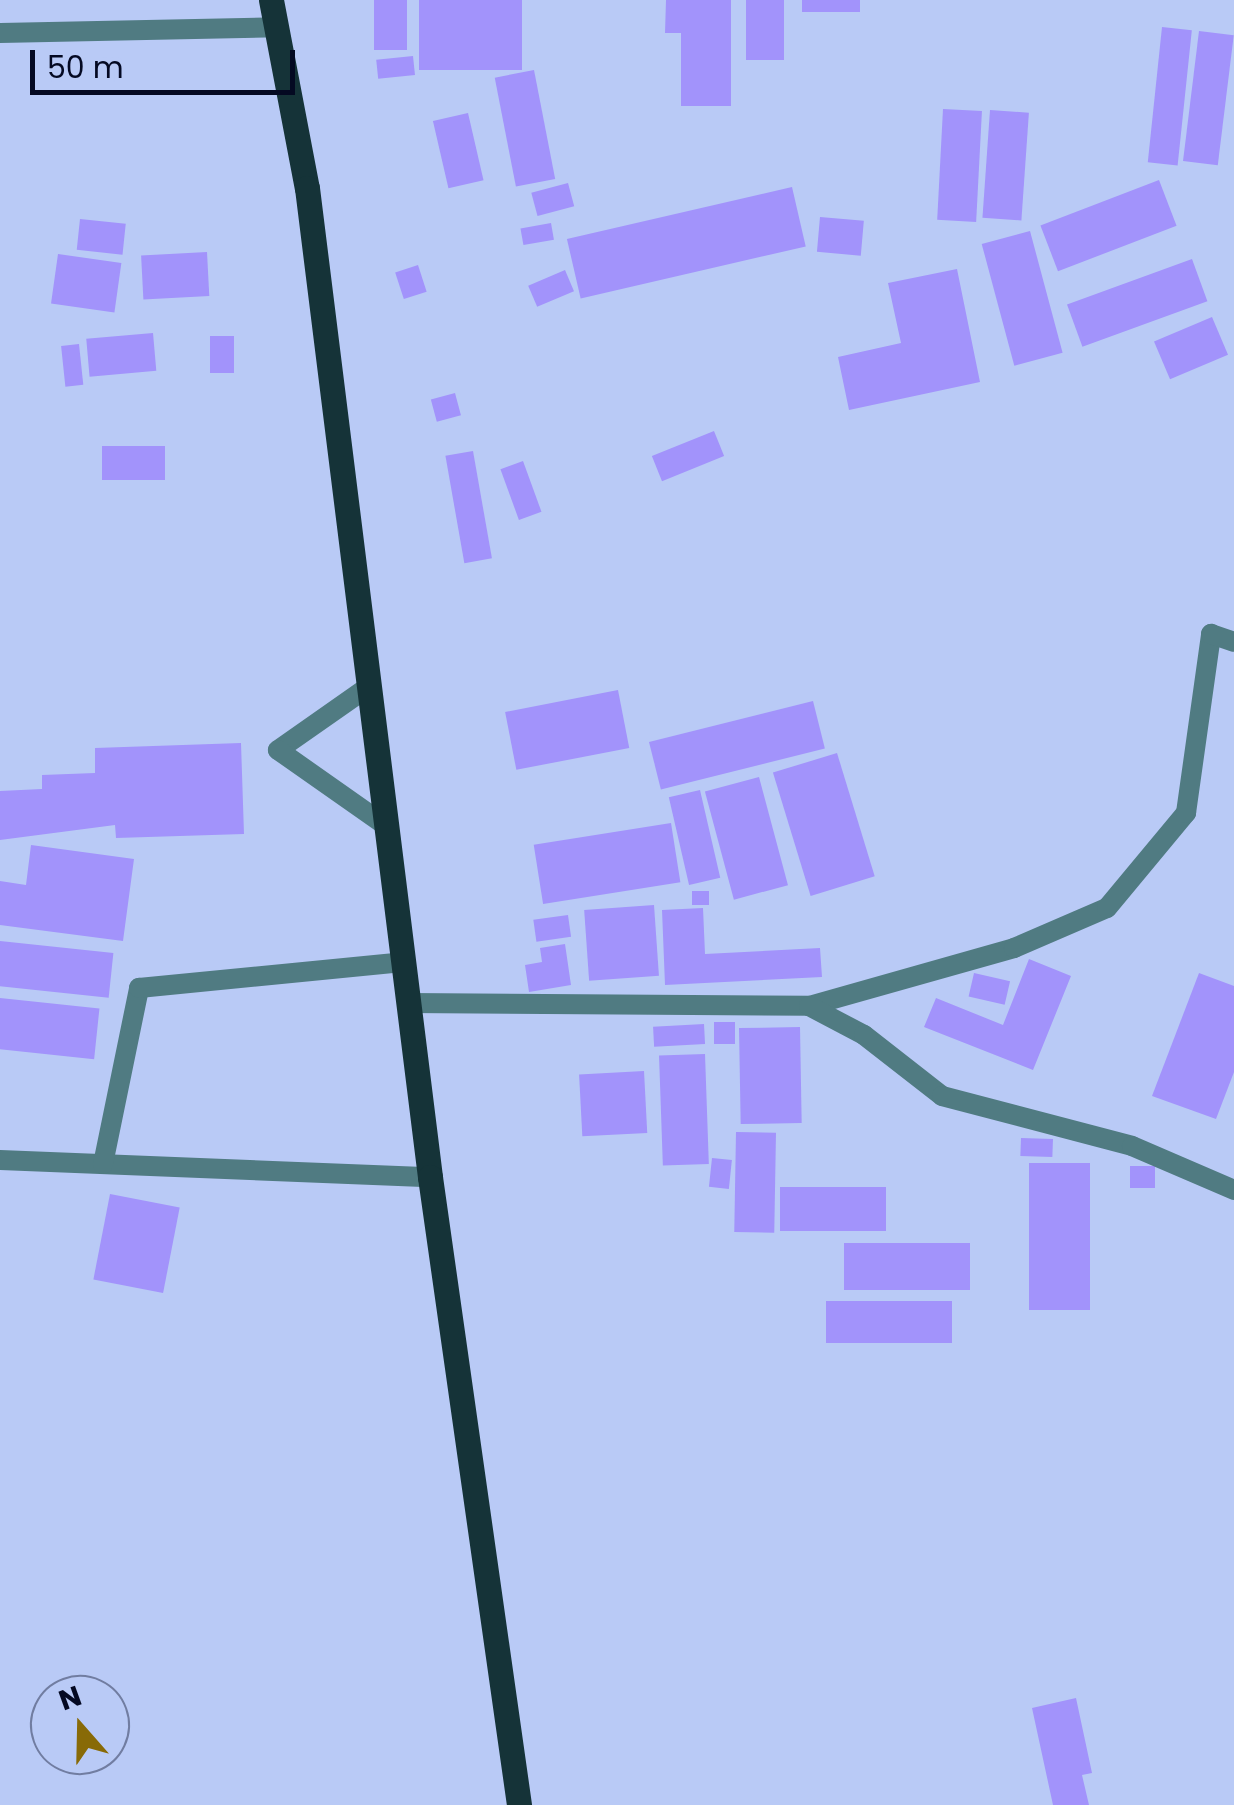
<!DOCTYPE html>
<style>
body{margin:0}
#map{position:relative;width:1234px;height:1805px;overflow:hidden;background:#b9caf6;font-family:Poppins,sans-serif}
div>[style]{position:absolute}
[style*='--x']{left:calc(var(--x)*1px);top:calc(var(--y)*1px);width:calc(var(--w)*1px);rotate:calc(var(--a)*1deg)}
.building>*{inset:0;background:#a293fb;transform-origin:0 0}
.street>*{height:20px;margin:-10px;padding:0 10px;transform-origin:10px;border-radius:10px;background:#507b82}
.primary>*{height:25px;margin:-12.5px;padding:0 12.5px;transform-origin:12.5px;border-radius:12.5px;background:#153338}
span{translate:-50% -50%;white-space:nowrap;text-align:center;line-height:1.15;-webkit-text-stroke:8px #b9caf6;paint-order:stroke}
.north{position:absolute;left:30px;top:1675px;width:100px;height:100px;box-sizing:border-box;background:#b9caf6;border:2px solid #717da1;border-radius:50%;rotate:340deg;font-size:28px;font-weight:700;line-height:40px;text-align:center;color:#040922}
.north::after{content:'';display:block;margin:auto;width:35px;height:45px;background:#886a07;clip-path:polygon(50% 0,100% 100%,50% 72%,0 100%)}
.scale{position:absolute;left:30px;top:50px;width:265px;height:45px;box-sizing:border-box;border:5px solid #040922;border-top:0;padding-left:12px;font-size:30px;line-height:35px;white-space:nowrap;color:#040922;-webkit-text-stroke:8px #b9caf6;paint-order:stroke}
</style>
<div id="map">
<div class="building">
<i style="left:374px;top:0;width:33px;height:50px"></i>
<i style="left:419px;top:0;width:103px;height:70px"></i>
<i style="clip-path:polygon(666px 0,731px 0,731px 106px,681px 106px,681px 33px,665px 33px)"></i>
<i style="left:746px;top:0;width:38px;height:60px"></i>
<i style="left:802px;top:0;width:58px;height:12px"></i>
<i style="left:1162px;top:27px;width:30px;height:136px;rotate:6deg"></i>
<i style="left:1199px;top:31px;width:35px;height:131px;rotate:7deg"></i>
<i style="left:413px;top:56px;width:19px;height:37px;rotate:84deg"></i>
<i style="left:534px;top:70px;width:111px;height:40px;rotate:79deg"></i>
<i style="left:943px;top:109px;width:39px;height:111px;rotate:3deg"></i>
<i style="left:990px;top:110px;width:39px;height:108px;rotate:4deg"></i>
<i style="left:468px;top:113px;width:69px;height:36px;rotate:77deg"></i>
<i style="left:1159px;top:180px;width:49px;height:127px;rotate:69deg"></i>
<i style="left:568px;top:183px;width:24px;height:38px;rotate:75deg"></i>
<i style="left:792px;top:187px;width:61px;height:231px;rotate:77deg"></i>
<i style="left:820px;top:217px;width:44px;height:35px;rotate:5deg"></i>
<i style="left:80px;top:219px;width:46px;height:31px;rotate:6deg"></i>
<i style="left:551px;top:223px;width:17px;height:31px;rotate:80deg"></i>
<i style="left:1030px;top:231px;width:126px;height:50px;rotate:75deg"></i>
<i style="left:207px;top:252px;width:44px;height:66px;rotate:87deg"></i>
<i style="left:58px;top:254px;width:64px;height:50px;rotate:8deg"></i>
<i style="left:1192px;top:259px;width:45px;height:133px;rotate:70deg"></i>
<i style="left:418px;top:265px;width:28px;height:24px;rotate:72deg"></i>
<i style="clip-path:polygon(957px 269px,980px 382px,849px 410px,838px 357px,901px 343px,888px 283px)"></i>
<i style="left:565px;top:270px;width:23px;height:40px;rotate:67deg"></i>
<i style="left:1212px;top:317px;width:41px;height:63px;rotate:67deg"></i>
<i style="left:153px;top:333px;width:38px;height:67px;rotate:85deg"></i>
<i style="left:234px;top:336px;width:37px;height:24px;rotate:90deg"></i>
<i style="left:79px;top:344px;width:41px;height:18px;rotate:84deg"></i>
<i style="left:455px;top:393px;width:23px;height:25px;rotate:75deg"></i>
<i style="left:714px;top:431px;width:27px;height:67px;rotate:68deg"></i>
<i style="left:102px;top:446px;width:63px;height:34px"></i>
<i style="left:473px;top:451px;width:109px;height:28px;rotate:80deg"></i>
<i style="left:523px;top:461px;width:54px;height:24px;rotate:70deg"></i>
<i style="left:618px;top:690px;width:59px;height:115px;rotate:79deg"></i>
<i style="left:813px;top:701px;width:49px;height:169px;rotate:76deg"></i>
<i style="clip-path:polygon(241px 743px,244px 834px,116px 838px,115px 825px,0 840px,0 791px,42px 789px,42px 775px,95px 773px,95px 748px)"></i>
<i style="left:837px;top:753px;width:129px;height:67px;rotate:73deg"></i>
<i style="left:759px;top:777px;width:112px;height:56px;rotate:75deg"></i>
<i style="left:700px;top:790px;width:90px;height:32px;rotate:77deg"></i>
<i style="left:671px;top:823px;width:60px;height:139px;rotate:81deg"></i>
<i style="clip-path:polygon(31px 845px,134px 859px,123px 941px,0 925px,0 881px,26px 885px)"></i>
<i style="left:709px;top:891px;width:14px;height:17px;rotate:90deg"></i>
<i style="left:654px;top:905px;width:71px;height:70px;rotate:86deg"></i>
<i style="clip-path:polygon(703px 908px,705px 954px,820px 948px,822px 977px,665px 985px,662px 910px)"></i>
<i style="left:568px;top:915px;width:22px;height:35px;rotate:82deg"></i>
<i style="left:0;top:941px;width:114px;height:45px;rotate:6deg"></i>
<i style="clip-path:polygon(565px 944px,571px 985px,529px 992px,525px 965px,542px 962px,540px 948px)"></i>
<i style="clip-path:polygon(1029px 959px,1071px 976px,1033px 1070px,924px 1027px,936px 998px,1003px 1025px)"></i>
<i style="left:974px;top:973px;width:37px;height:24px;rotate:13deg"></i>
<i style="clip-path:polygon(1199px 973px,1234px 986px,1234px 1072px,1216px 1119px,1152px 1096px)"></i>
<i style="left:0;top:998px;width:100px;height:51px;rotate:6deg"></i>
<i style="left:735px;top:1022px;width:22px;height:21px;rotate:90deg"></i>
<i style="left:704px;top:1024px;width:20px;height:51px;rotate:87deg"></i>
<i style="left:800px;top:1027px;width:96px;height:61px;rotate:89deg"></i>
<i style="left:705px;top:1054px;width:110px;height:46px;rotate:88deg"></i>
<i style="left:644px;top:1071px;width:62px;height:65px;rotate:87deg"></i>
<i style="left:736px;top:1132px;width:40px;height:100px;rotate:1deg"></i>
<i style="left:1021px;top:1138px;width:32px;height:18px;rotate:2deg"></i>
<i style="left:712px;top:1158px;width:20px;height:29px;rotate:6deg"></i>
<i style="left:1029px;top:1163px;width:61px;height:147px"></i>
<i style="left:1130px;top:1166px;width:25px;height:22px"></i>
<i style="left:780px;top:1187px;width:106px;height:44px"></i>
<i style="left:110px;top:1194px;width:71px;height:87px;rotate:11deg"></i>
<i style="left:844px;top:1243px;width:126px;height:47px"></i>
<i style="left:952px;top:1301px;width:42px;height:126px;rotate:90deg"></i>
<i style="clip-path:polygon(1076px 1698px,1092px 1773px,1082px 1775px,1089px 1805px,1053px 1805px,1032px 1708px)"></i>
</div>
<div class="street">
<i style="--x:0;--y:33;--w:277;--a:-1.2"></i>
<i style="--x:368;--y:687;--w:110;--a:145"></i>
<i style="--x:278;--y:750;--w:132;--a:35.1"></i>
<i style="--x:408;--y:1003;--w:401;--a:0.4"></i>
<i style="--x:809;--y:1006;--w:213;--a:-15.8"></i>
<i style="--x:1014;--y:948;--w:101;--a:-23.3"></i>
<i style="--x:1107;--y:908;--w:124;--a:-50.3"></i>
<i style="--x:1186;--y:813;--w:181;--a:-82"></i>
<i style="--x:1211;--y:634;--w:24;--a:19"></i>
<i style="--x:809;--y:1006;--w:62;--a:27.8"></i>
<i style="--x:864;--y:1035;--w:99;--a:38"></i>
<i style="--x:942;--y:1096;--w:196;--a:14.7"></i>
<i style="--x:1132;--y:1146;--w:111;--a:23.3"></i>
<i style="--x:0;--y:1160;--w:430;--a:2.3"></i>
<i style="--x:103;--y:1164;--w:180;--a:-78.4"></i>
<i style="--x:139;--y:988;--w:265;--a:-5.6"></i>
</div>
<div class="primary">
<i style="--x:271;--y:0;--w:191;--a:79.2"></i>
<i style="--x:307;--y:188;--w:997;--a:82.91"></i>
<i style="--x:430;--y:1177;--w:634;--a:81.93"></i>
</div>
<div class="north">N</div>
<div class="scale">50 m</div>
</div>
